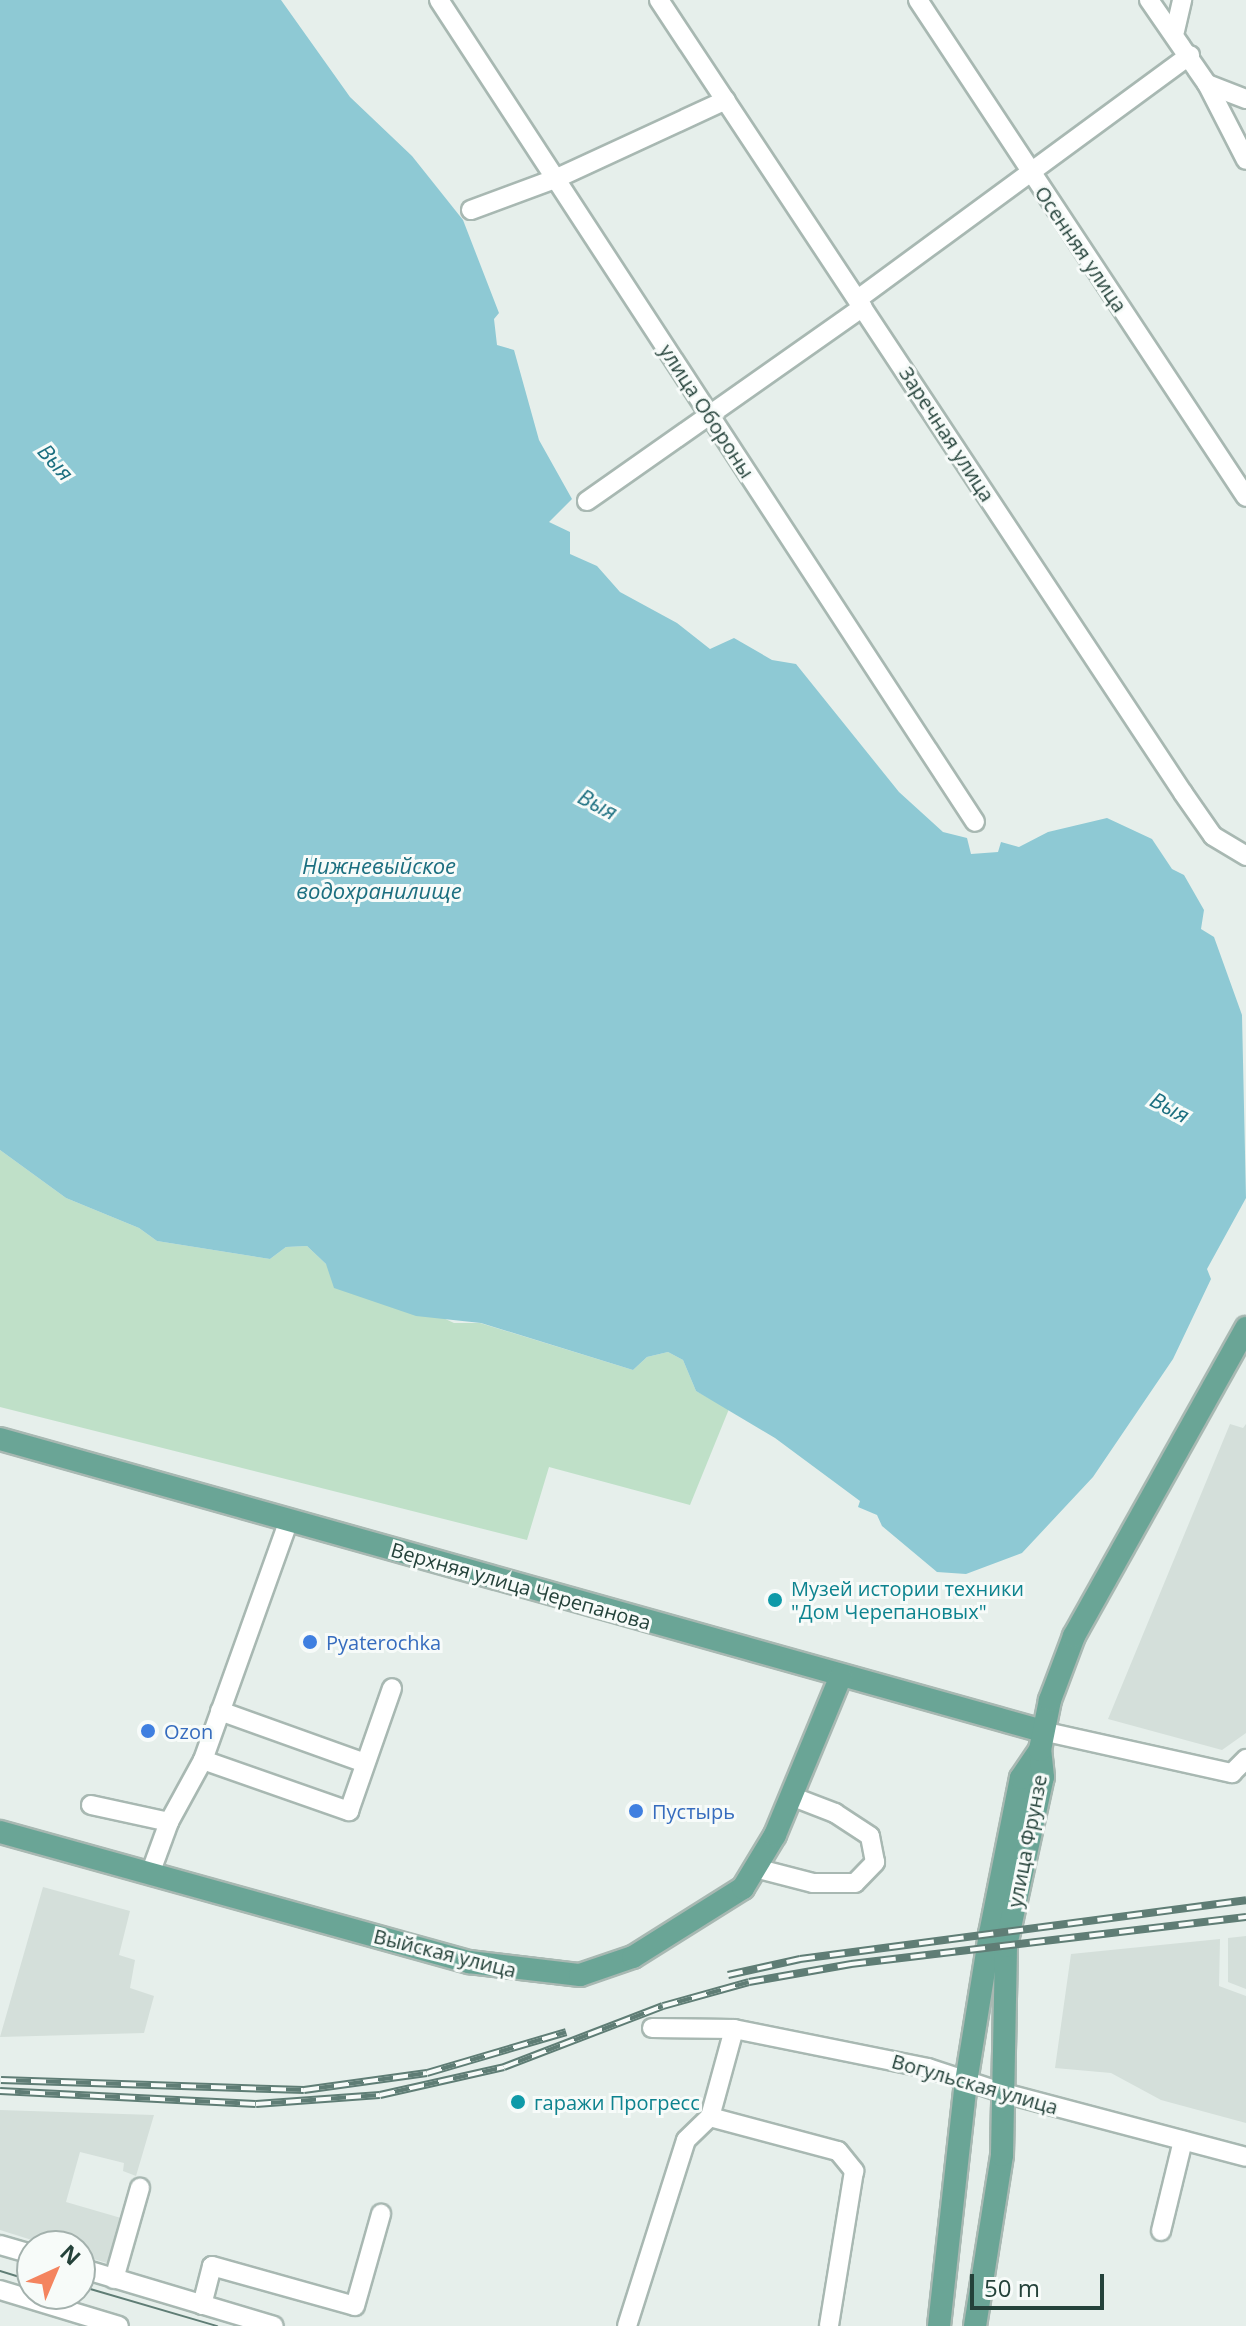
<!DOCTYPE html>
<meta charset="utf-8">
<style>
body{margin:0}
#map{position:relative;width:1246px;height:2326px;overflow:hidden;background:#e6efeb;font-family:"Open Sans",sans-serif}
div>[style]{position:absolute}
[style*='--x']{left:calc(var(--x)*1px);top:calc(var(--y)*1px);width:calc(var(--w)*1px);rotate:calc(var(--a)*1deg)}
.built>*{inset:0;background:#d4dfda}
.green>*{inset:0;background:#bfe0c8}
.water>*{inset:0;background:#8ec9d4}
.roads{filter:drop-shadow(2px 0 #a8b8b2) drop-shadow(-2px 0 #a8b8b2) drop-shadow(0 2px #a8b8b2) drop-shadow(0 -2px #a8b8b2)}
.minor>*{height:18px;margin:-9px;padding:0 9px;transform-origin:9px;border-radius:9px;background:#fff}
.major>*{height:22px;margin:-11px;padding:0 11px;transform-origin:11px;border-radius:11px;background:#6aa596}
.tram>*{height:2px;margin:-1px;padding:0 1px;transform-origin:1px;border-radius:1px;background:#5f7d75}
.rail>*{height:8px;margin-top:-4px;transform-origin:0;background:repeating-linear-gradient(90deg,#f7fbf9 0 15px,#5f7d75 0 30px);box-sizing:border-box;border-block:2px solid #5f7d75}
.dots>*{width:22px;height:22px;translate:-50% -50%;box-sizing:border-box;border:4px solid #f7fbf9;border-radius:50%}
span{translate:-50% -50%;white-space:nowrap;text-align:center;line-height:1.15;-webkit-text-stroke:6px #f7fbf9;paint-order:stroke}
.street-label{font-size:20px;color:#24423a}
.culture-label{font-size:20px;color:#0d838f}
.left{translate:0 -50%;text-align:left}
.shop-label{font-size:20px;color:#366cbe}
.water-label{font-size:22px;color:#1c6f80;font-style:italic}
.north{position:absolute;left:16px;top:2230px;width:80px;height:80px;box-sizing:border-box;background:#f7fbf9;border:2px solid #a3b1ad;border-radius:50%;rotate:44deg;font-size:22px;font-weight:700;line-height:32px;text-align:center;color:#24423a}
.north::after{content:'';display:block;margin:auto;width:28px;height:36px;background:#f4845f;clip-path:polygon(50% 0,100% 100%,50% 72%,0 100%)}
.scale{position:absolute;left:970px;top:2274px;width:134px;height:36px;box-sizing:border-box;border:4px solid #24423a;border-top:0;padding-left:10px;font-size:24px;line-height:28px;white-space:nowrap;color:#24423a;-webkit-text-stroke:6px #f7fbf9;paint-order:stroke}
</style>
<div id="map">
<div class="built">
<i style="clip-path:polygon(1230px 1424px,1243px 1428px,1246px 1424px,1246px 1733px,1222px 1750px,1108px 1719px)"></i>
<i style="clip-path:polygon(43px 1887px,130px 1911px,119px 1955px,135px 1960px,130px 1988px,154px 1996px,144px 2033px,0 2037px)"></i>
<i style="clip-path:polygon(1246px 1936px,1246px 1989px,1228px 1982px,1228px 1938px)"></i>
<i style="clip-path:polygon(1220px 1939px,1219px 1986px,1246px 1996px,1246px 2123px,1161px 2100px,1111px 2073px,1055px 2068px,1071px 1954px)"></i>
<i style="clip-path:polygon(0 2110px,154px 2115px,136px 2176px,123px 2171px,124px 2163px,80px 2152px,66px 2202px,121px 2218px,107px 2263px,80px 2255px,80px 2246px,51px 2246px,0 2230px)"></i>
</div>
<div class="green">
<i style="clip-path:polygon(0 1150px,66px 1198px,139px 1228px,157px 1241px,270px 1259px,286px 1247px,307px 1246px,326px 1264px,454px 1323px,480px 1323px,633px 1370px,647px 1357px,668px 1352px,683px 1360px,696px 1391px,729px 1409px,690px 1505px,549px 1467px,527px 1540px,0 1407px)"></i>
</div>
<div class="water">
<i style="clip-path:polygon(0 0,281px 0,350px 97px,412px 156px,463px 220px,499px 313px,494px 319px,497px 345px,514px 350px,539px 440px,572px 499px,549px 522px,570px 532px,570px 554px,597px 566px,620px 592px,677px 623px,710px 649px,734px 638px,772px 660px,796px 664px,899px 792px,943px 832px,967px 838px,971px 854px,998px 852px,1001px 842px,1019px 847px,1048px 832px,1107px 818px,1152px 839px,1172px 869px,1184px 875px,1204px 910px,1201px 929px,1214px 937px,1242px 1015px,1246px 1198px,1207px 1269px,1211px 1279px,1173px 1359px,1093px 1477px,1022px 1553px,966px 1574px,937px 1572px,882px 1526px,877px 1515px,858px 1507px,860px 1501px,775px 1438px,696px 1391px,683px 1360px,668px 1352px,647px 1357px,633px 1370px,481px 1323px,416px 1316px,334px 1288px,326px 1264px,307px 1246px,286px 1247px,270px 1259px,157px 1241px,139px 1228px,66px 1198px,0 1150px)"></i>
</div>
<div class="roads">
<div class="minor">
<i style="--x:439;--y:0;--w:981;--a:56.89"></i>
<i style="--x:659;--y:0;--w:950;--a:56.54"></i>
<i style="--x:1183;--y:793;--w:52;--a:55.1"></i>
<i style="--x:1213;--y:836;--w:39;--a:31"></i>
<i style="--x:918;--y:0;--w:595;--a:56.58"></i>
<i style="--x:1149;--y:0;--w:102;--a:55.4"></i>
<i style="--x:1207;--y:84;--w:85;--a:62.8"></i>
<i style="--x:1175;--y:31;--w:32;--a:-77"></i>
<i style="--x:1207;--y:84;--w:42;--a:21"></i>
<i style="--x:471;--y:210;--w:90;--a:-20.3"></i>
<i style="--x:555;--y:179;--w:188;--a:-24.8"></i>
<i style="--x:858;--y:299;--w:412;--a:-36.3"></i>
<i style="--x:587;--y:501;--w:337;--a:-35.1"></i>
<i style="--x:220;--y:1711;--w:154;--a:19.7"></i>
<i style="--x:1042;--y:1731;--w:195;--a:12.5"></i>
<i style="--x:1232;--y:1773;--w:20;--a:-45"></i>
<i style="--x:203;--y:1760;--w:155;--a:19.3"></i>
<i style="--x:349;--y:1811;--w:130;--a:-70.7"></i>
<i style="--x:91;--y:1805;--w:80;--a:12.3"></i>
<i style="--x:755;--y:1868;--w:60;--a:14.5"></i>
<i style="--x:813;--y:1883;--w:42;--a:0"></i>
<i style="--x:855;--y:1883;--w:29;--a:-46"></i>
<i style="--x:875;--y:1862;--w:26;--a:-101"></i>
<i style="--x:870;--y:1836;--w:42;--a:-146.7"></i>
<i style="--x:835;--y:1813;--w:47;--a:-158.9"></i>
<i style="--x:150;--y:1874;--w:55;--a:-69.9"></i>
<i style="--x:169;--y:1822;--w:71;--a:-61.3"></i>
<i style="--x:203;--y:1760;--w:255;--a:-70.3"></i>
<i style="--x:652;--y:2028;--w:82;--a:0.7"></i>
<i style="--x:734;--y:2029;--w:198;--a:11.4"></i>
<i style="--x:928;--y:2068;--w:80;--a:18.2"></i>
<i style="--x:1004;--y:2093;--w:250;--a:14.8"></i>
<i style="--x:710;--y:2117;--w:132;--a:14.9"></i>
<i style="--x:838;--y:2151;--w:26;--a:51"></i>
<i style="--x:854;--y:2171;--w:157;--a:99.2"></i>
<i style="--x:1161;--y:2231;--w:93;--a:-76.3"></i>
<i style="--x:0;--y:2245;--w:33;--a:16"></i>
<i style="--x:80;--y:2268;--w:202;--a:16.6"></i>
<i style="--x:114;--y:2279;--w:95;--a:-74.1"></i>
<i style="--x:0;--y:2290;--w:124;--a:16.8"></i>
<i style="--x:202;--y:2305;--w:40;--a:-75.6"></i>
<i style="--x:212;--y:2266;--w:148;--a:15.6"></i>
<i style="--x:355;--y:2306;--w:96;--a:-74.2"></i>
<i style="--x:627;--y:2326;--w:195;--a:-72.4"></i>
<i style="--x:686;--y:2140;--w:33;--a:-44"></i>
<i style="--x:710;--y:2117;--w:91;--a:-74.7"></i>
</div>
<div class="major">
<i style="--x:0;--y:1439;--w:1082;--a:15.65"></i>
<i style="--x:0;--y:1832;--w:487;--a:15.5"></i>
<i style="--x:469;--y:1962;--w:112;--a:6.7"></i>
<i style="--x:580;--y:1975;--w:56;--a:-18.8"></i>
<i style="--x:633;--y:1957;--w:130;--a:-32.1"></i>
<i style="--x:743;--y:1888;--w:62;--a:-58.9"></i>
<i style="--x:775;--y:1835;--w:172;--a:-67.5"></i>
<i style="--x:939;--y:2326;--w:245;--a:-83.7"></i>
<i style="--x:966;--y:2082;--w:150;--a:-80.8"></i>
<i style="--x:990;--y:1934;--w:159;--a:-78.8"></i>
<i style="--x:1021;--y:1778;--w:34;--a:-56"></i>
<i style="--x:975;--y:2326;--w:173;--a:-81"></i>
<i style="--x:1002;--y:2155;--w:209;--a:-88.9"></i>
<i style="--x:1006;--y:1946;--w:173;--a:-77.7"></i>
<i style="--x:1043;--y:1777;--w:27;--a:-96"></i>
<i style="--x:1040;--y:1750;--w:51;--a:-78.7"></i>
<i style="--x:1050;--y:1700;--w:68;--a:-69.4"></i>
<i style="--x:1074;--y:1636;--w:353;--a:-60.8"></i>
</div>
</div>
<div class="tram">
<i style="--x:0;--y:2271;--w:34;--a:17"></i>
<i style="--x:80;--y:2286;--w:143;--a:16.3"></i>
</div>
<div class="rail">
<i style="--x:728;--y:1975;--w:74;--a:-12.5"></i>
<i style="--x:800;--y:1959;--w:450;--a:-7.5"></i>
<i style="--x:1;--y:2080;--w:303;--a:1.9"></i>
<i style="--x:304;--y:2090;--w:124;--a:-7.9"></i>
<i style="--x:427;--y:2073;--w:145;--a:-16.4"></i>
<i style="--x:0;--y:2091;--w:256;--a:2.9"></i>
<i style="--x:256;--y:2104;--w:124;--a:-4.2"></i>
<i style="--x:380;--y:2095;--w:127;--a:-12.7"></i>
<i style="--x:504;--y:2067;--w:170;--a:-21"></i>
<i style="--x:663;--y:2006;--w:89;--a:-15.6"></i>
<i style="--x:749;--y:1982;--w:104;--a:-10"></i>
<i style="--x:851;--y:1964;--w:398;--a:-6.8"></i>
</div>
<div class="dots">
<i style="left:775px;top:1600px;background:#0f9aa8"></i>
<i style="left:310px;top:1642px;background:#3f7fe0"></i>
<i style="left:148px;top:1731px;background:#3f7fe0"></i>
<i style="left:636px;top:1811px;background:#3f7fe0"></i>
<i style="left:518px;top:2102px;background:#0f9aa8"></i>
</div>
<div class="street-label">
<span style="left:1081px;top:249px;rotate:56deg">Осенняя улица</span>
<span style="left:707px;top:411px;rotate:57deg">улица Обороны</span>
<span style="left:947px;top:434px;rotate:57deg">Заречная улица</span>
<span style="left:521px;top:1586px;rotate:16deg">Верхняя улица Черепанова</span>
<span style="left:1027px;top:1841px;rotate:-79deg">улица Фрунзе</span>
<span style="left:445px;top:1953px;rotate:14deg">Выйская улица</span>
<span style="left:975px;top:2084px;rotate:16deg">Вогульская улица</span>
</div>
<div class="culture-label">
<span class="left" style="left:791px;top:1600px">Музей истории техники<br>"Дом Черепановых"</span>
<span class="left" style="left:534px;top:2102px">гаражи Прогресс</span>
</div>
<div class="shop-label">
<span class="left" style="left:326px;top:1642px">Pyaterochka</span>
<span class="left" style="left:164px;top:1731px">Ozon</span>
<span class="left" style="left:652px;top:1811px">Пустырь</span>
</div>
<div class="water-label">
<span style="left:56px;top:462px;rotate:49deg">Выя</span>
<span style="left:598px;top:804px;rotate:28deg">Выя</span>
<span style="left:379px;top:878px">Нижневыйское<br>водохранилище</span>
<span style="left:1170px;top:1107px;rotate:28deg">Выя</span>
</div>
<div class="north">N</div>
<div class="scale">50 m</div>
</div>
